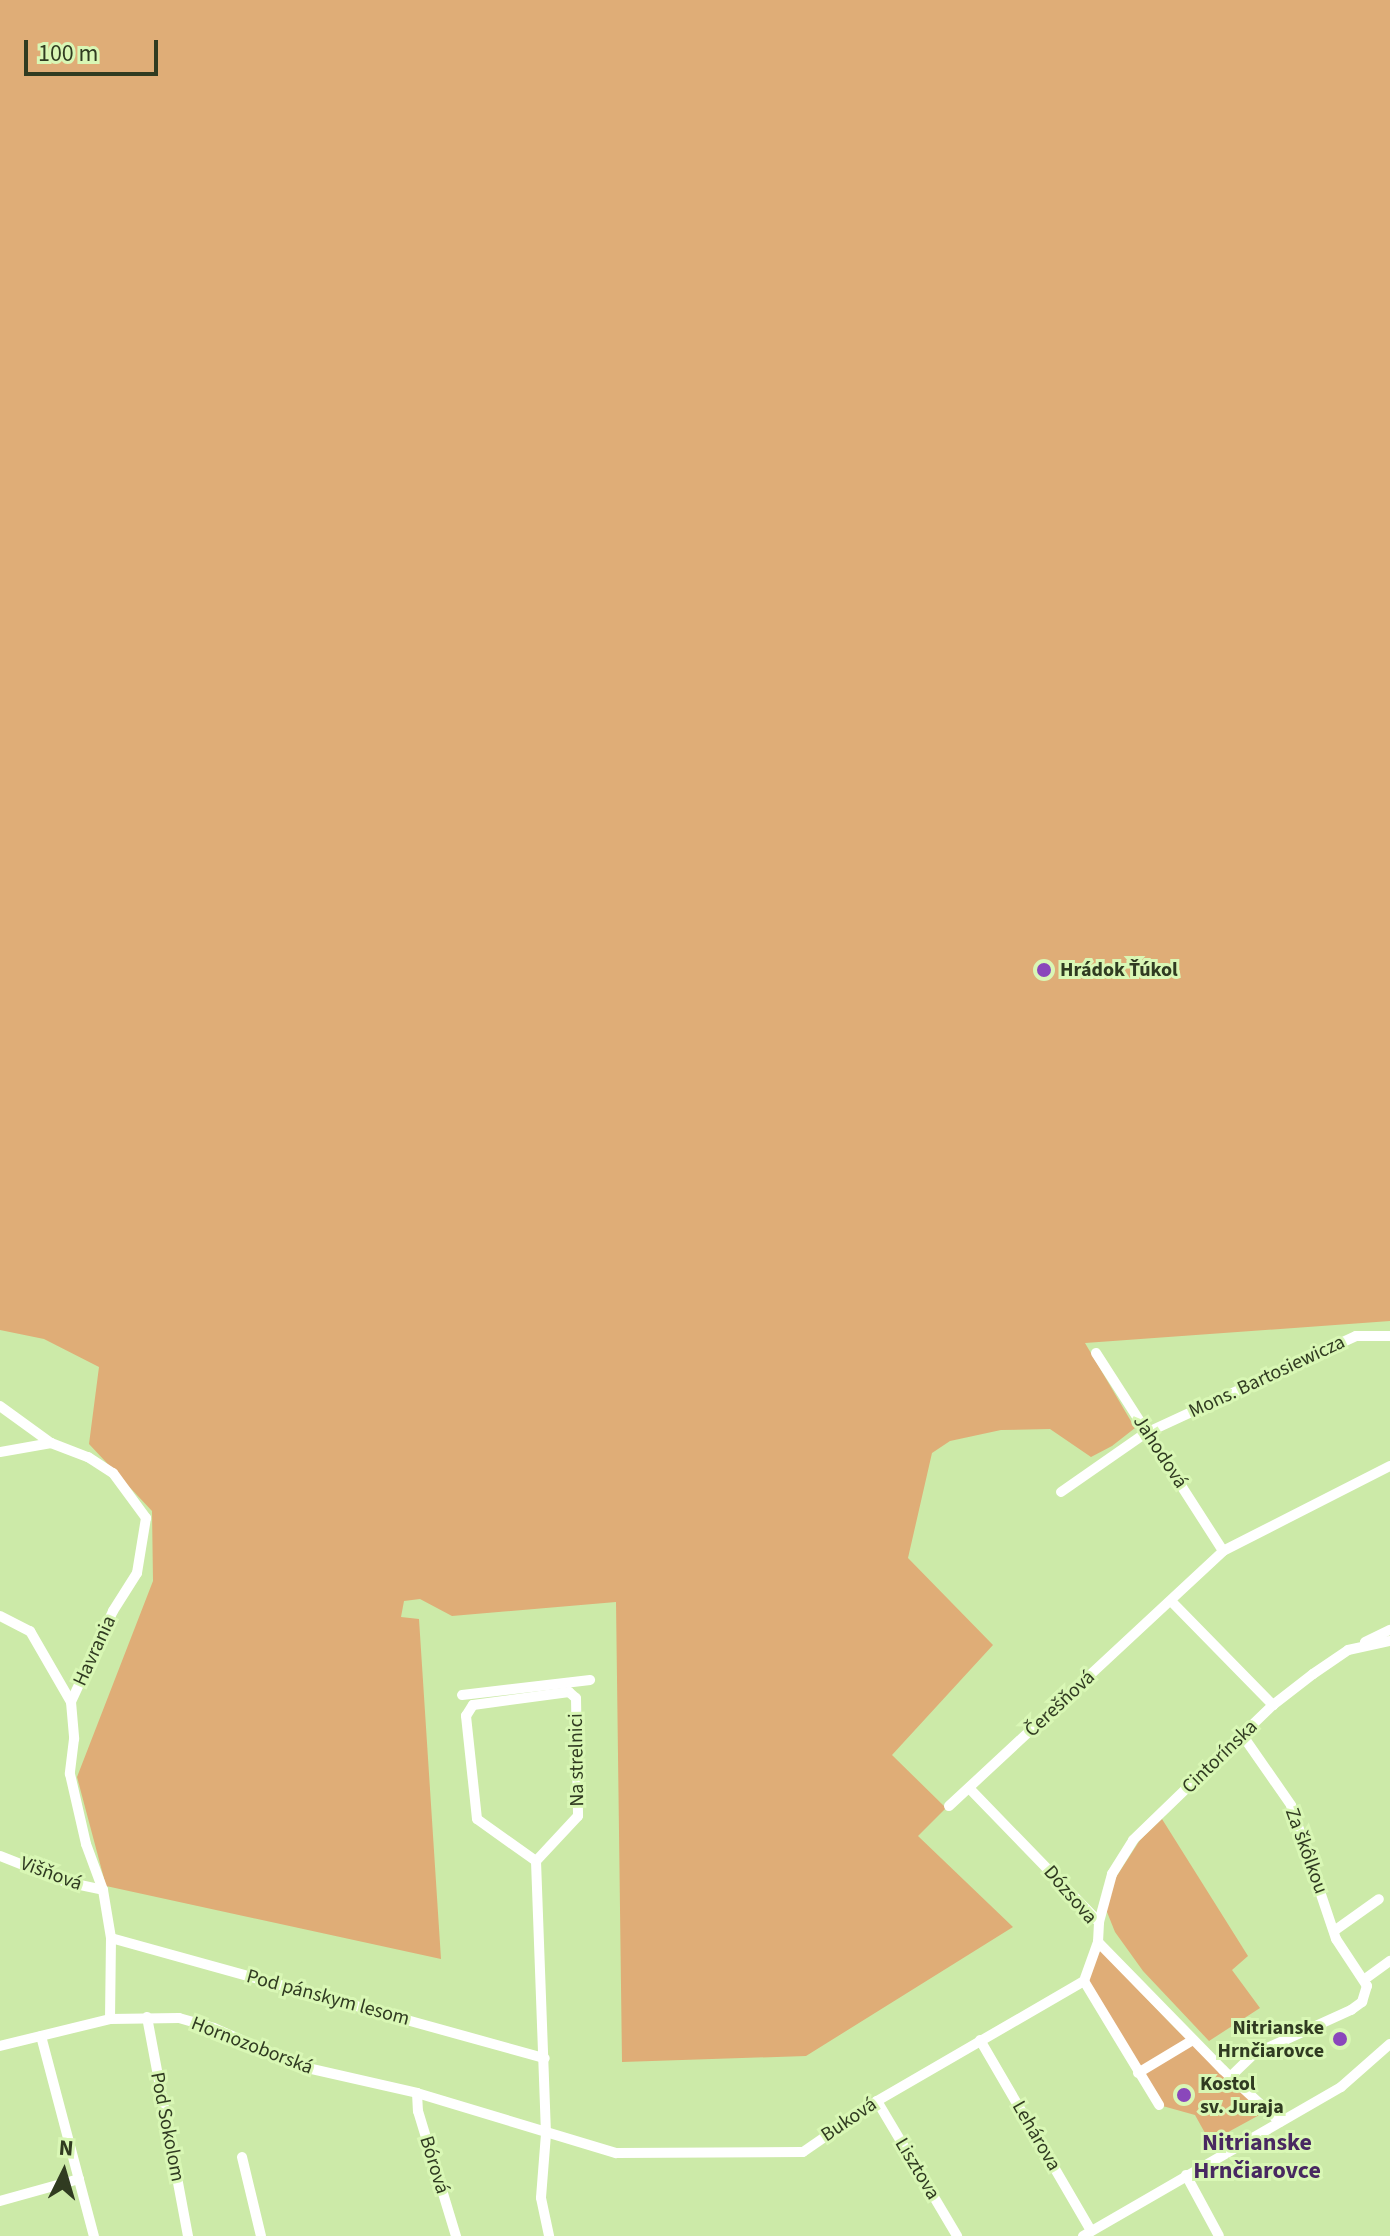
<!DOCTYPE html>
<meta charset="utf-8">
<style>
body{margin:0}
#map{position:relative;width:1390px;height:2236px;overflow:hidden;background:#cceaa8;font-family:"Source Sans 3",sans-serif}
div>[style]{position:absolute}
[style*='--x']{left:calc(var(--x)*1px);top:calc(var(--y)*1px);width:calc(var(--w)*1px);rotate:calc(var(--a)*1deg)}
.green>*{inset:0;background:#dfad77}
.minor>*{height:10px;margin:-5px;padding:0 5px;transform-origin:5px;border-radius:5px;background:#fff}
.dots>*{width:22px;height:22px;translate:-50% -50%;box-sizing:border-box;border:4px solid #d9f7b5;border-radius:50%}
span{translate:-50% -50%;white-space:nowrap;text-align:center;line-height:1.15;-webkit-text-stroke:6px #d9f7b5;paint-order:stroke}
.poi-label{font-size:20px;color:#303b21;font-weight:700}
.left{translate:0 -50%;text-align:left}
.right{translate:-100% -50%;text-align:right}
.street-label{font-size:20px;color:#303b21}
.quarter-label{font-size:24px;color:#482861;font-weight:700}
.north{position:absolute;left:24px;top:2132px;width:80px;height:80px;-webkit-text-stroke:6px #d9f7b5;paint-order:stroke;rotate:5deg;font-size:22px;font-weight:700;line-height:32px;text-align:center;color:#303b21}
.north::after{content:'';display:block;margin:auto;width:28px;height:36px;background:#303b21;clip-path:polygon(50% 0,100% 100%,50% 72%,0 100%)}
.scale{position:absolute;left:24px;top:40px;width:134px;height:36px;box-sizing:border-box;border:4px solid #303b21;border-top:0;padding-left:10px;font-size:24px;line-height:28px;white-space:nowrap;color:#303b21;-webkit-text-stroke:6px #d9f7b5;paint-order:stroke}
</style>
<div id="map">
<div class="green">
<i style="clip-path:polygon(0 0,1390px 0,1390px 1321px,1085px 1343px,1135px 1428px,1112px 1446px,1091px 1457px,1050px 1429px,1001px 1430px,950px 1441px,932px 1453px,908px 1558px,993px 1645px,892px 1755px,946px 1808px,918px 1836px,1013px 1927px,806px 2056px,622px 2062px,616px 1602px,452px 1616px,420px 1599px,404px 1601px,401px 1617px,419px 1619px,441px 1959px,106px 1886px,77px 1777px,153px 1581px,152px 1511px,89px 1444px,99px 1367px,44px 1339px,0 1330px)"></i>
<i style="clip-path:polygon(1162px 1819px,1248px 1956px,1232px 1970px,1260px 2008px,1209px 2041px,1143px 1971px,1115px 1932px,1105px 1907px,1109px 1888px,1140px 1840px)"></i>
<i style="clip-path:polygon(1101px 1951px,1174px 2027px,1263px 2113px,1210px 2142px,1195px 2115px,1159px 2105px,1086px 1987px,1096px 1954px)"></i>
</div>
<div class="minor">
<i style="--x:1096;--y:1353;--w:235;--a:57.3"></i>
<i style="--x:0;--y:1406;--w:63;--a:36"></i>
<i style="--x:51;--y:1443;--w:40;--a:21"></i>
<i style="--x:88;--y:1457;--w:30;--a:33"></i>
<i style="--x:113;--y:1473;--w:56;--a:53.7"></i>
<i style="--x:146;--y:1518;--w:56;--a:99.3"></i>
<i style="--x:137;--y:1573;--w:45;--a:122.3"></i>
<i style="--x:113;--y:1611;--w:100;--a:114.8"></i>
<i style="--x:71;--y:1702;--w:37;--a:85"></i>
<i style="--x:74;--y:1739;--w:35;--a:97"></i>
<i style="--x:70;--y:1774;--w:72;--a:77.1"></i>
<i style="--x:86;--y:1844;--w:49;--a:69.7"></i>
<i style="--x:103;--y:1890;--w:49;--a:80.5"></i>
<i style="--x:111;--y:1938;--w:81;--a:90.7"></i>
<i style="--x:0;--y:1452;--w:52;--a:-10"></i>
<i style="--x:1061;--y:1492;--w:103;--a:-34.8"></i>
<i style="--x:1146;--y:1433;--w:231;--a:-24.8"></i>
<i style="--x:1356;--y:1336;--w:34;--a:0"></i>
<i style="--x:1171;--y:1601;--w:146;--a:45.6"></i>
<i style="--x:0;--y:1616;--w:34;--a:27"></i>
<i style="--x:30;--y:1631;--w:82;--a:60"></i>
<i style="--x:1365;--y:1642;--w:28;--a:-26"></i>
<i style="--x:462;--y:1695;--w:129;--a:-6.7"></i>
<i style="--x:969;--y:1788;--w:187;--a:45.9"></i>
<i style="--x:949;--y:1806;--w:374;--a:-42.9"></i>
<i style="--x:1223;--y:1551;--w:187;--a:-27"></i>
<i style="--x:0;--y:1856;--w:71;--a:21.5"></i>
<i style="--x:66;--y:1882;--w:38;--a:12"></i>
<i style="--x:536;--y:1861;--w:72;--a:-144.6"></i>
<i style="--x:477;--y:1819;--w:104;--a:-96.1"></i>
<i style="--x:466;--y:1716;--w:13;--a:-58"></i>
<i style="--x:473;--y:1705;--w:97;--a:-7.7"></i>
<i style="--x:569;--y:1692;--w:9;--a:41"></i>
<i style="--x:576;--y:1698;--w:118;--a:89"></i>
<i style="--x:578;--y:1816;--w:62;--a:133"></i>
<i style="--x:536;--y:1861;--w:273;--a:87.9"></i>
<i style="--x:546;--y:2134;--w:64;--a:94.5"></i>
<i style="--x:541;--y:2198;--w:39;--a:78"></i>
<i style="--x:1334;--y:1931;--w:55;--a:-35.4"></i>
<i style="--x:111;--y:1938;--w:450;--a:15.5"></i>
<i style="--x:1365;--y:1979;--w:31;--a:-36"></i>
<i style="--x:1084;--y:1981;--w:145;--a:58.8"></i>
<i style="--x:147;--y:2017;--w:223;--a:79.4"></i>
<i style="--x:41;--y:2036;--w:207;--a:75.2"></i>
<i style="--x:980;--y:2040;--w:221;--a:59.8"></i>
<i style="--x:0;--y:2046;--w:113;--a:-13.8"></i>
<i style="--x:110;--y:2019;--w:69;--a:-0.8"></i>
<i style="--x:179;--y:2018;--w:36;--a:16"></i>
<i style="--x:214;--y:2028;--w:97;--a:23.7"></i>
<i style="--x:303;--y:2067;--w:117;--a:12.8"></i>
<i style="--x:417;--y:2093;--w:208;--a:16.8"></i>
<i style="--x:616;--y:2153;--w:187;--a:-0.3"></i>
<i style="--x:803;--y:2152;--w:90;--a:-34.6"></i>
<i style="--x:877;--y:2101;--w:239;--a:-30.1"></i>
<i style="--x:1084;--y:1981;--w:41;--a:-70.3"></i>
<i style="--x:1138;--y:2073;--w:64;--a:-31"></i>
<i style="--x:1230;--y:2077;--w:33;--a:-44"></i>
<i style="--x:1254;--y:2054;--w:107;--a:-24.4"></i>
<i style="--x:1351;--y:2010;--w:14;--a:-36"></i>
<i style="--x:1362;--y:2002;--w:17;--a:-73"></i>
<i style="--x:1367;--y:1986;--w:56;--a:-123.4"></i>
<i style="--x:1336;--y:1939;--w:141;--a:-108.6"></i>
<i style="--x:1291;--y:1805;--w:84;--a:-124.8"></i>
<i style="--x:417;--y:2093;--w:18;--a:87"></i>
<i style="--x:418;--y:2111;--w:131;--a:73.1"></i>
<i style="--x:877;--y:2101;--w:157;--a:59.3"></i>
<i style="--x:1280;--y:2122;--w:77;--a:-137.6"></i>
<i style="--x:1223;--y:2070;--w:179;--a:-134.3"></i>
<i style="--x:1098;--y:1942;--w:20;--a:-87"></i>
<i style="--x:1099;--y:1922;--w:50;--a:-74.8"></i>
<i style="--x:1112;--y:1874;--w:40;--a:-58"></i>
<i style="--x:1133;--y:1840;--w:194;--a:-44"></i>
<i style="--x:1273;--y:1705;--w:51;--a:-37.8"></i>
<i style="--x:1313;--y:1674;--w:42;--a:-34.4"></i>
<i style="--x:1348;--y:1650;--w:43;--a:-12.1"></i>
<i style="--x:242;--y:2157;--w:81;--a:76.5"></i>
<i style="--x:1186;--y:2175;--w:69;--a:61.6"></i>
<i style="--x:0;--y:2201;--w:82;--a:-15.6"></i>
<i style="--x:1083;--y:2236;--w:298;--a:-30"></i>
<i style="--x:1341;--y:2087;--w:65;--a:-41.3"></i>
</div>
<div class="dots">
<i style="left:1044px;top:970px;background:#8a47bb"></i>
<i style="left:1340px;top:2039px;background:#8a47bb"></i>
<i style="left:1184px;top:2095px;background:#8a47bb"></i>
</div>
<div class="poi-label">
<span class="left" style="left:1060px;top:970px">Hrádok Ťúkol</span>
<span class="right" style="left:1324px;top:2040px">Nitrianske<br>Hrnčiarovce</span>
<span class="left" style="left:1200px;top:2096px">Kostol<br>sv. Juraja</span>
</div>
<div class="street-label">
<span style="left:1267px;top:1377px;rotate:-25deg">Mons. Bartosiewicza</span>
<span style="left:1160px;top:1452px;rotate:57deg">Jahodová</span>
<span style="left:95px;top:1651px;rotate:-65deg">Havrania</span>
<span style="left:1060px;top:1704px;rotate:-43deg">Čerešňová</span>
<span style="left:1220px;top:1757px;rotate:-44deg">Cintorínska</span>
<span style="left:577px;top:1760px;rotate:-91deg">Na strelnici</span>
<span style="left:1306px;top:1851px;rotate:70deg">Za škôlkou</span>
<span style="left:51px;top:1874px;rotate:20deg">Višňová</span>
<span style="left:1070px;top:1895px;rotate:49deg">Dózsova</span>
<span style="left:328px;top:1998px;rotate:15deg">Pod pánskym lesom</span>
<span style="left:252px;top:2046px;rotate:21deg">Hornozoborská</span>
<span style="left:849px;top:2120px;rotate:-34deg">Buková</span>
<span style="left:167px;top:2127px;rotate:79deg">Pod Sokolom</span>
<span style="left:1036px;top:2136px;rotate:60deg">Lehárova</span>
<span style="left:434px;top:2165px;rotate:73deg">Bórová</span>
<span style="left:917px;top:2169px;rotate:59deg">Lisztova</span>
</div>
<div class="quarter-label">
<span style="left:1257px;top:2157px">Nitrianske<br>Hrnčiarovce</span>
</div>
<div class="north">N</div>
<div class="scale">100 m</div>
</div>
